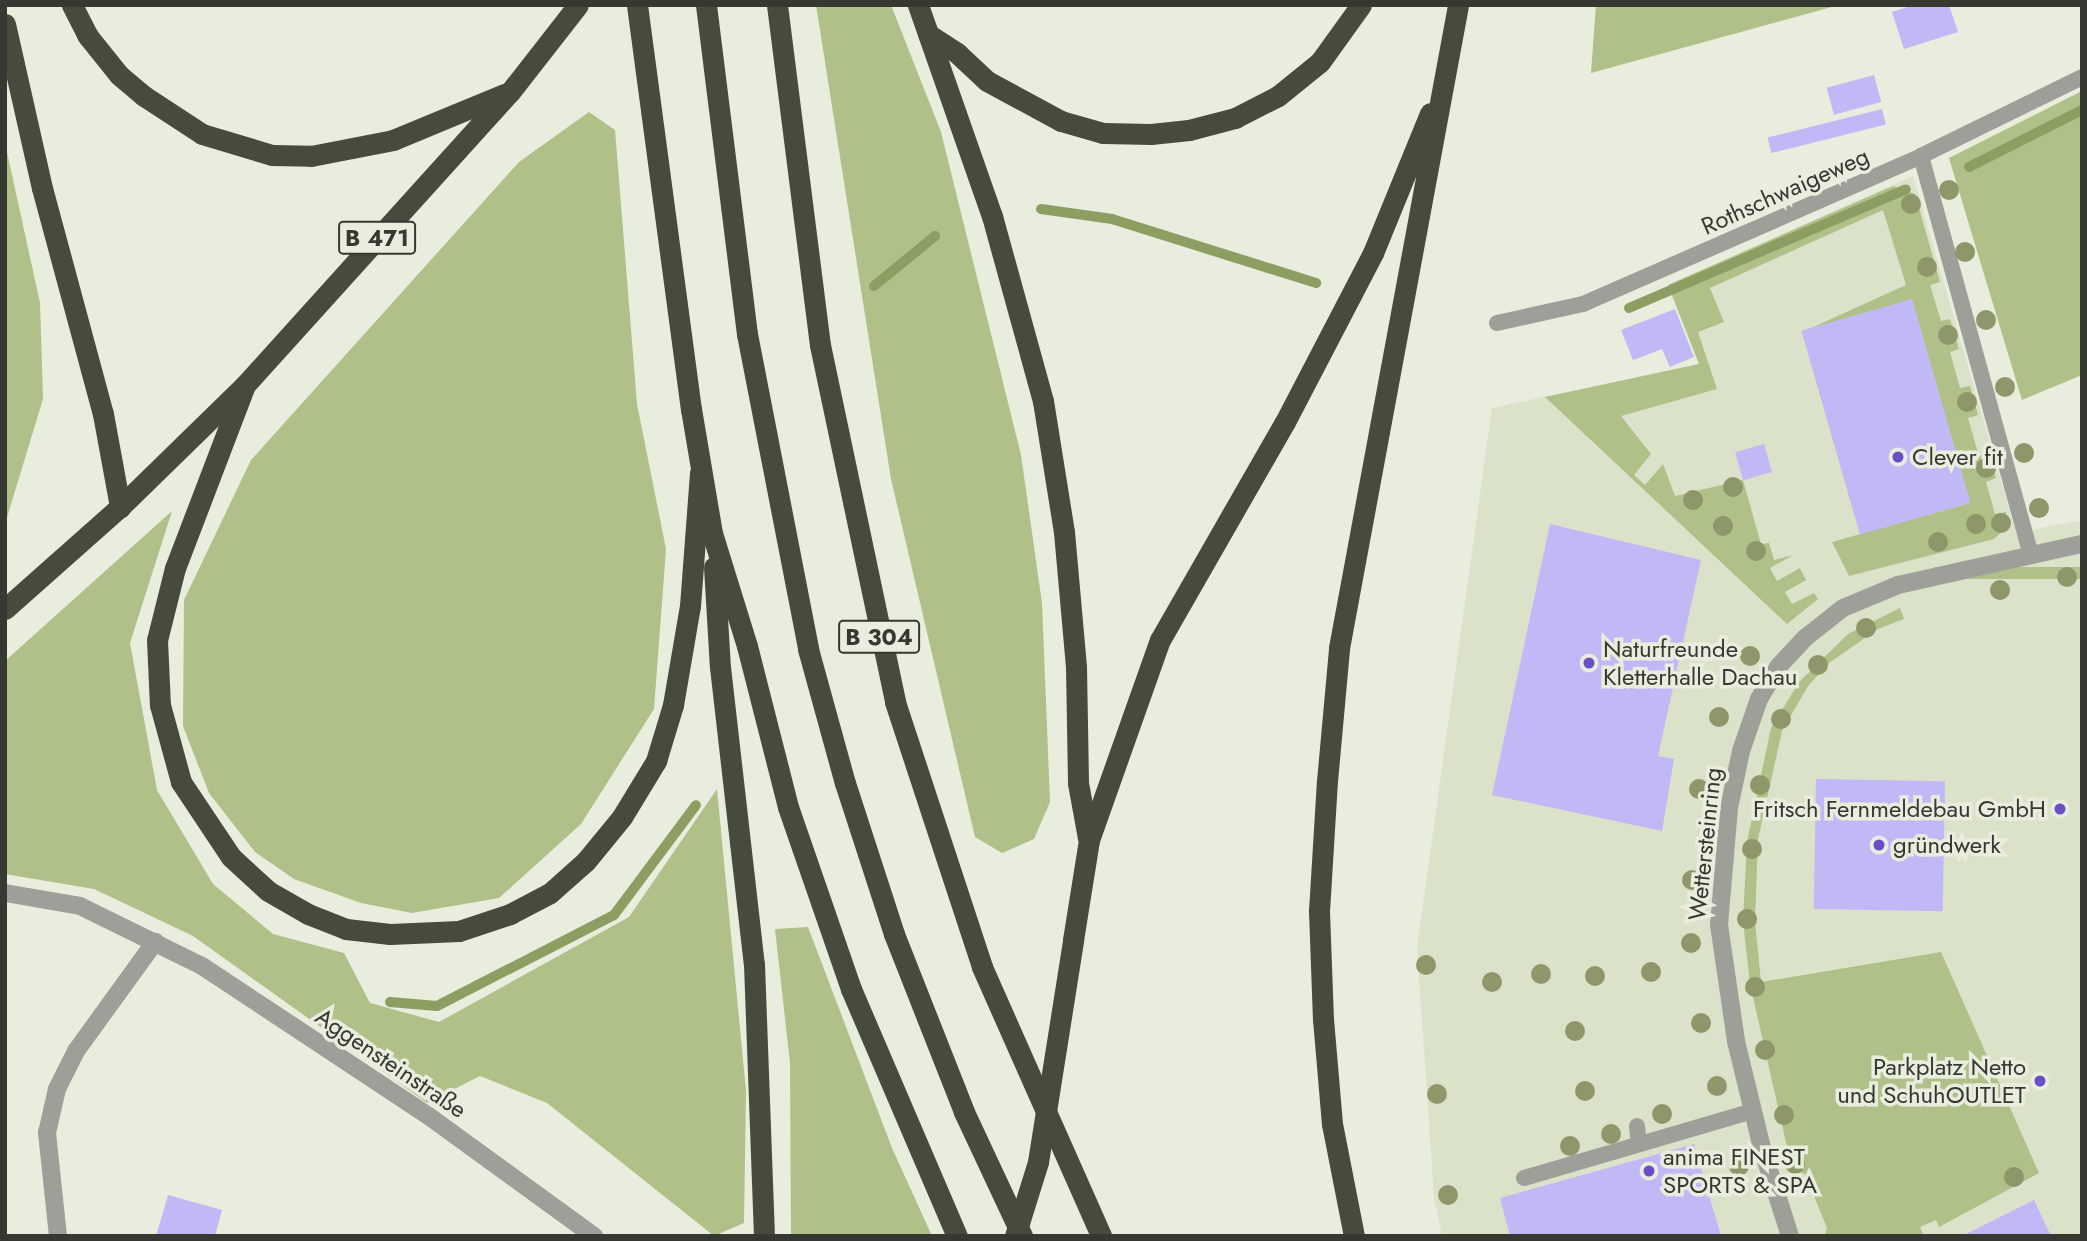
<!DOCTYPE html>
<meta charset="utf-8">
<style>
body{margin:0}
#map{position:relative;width:2087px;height:1241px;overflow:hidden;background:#e8eddd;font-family:Jost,sans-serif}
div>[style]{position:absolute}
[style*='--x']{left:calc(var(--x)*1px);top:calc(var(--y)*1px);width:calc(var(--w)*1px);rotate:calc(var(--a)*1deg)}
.built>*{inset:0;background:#dae2ca}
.green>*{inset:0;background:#afc088;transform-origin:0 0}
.stream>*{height:10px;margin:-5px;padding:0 5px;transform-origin:5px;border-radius:5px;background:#8c9e62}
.building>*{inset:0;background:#c0b9f6;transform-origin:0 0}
.lane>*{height:16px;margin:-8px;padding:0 8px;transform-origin:8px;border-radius:8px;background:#9d9f98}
.street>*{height:18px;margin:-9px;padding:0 9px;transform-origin:9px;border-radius:9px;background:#9d9f98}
.highway>*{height:21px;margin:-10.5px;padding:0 10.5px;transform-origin:10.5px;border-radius:10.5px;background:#474b3e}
.highway-bridge>*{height:21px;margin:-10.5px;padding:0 10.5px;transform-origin:10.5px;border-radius:10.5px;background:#474b3e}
.trees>*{width:20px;height:20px;margin:-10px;border-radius:50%;background:#8d976a}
.dots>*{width:19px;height:19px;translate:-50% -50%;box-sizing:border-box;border:4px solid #e8eddd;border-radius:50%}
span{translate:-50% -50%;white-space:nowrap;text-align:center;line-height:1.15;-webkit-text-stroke:7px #e8eddd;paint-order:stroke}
.shield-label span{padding:2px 5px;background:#e8eddd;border:2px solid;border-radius:5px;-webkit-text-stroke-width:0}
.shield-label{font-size:23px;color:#363832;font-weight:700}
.street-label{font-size:24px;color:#363832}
.poi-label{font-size:24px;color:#363832}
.left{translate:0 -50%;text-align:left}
.right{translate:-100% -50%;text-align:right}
.frame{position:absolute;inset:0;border:7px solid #363832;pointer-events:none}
</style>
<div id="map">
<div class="built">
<i style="clip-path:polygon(1913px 176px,2016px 533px,2082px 520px,2082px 1236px,1442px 1236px,1434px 1197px,1417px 948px,1492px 408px,1699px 364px,1668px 285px)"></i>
</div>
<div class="green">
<i style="clip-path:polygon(816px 5px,891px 5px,941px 132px,1021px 455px,1042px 603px,1050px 802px,1034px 839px,1002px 853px,975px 837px,891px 479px)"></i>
<i style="clip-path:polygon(1596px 5px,1839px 5px,1591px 73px)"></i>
<i style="clip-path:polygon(2082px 91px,2082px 375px,2022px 400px,1949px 158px)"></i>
<i style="clip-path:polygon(589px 112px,615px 130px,637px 404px,666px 549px,654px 709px,581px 824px,499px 898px,412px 913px,361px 903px,294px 879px,255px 852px,209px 793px,183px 726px,184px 600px,251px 460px,519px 162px)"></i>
<i style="clip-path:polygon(5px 143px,40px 303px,43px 399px,5px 524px)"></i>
<i style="clip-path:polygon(1893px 186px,1915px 194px,1940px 282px,1930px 285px,1941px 321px,1950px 319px,1959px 349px,1950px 352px,1960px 388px,1970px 386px,1978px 415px,1968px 418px,1978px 453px,1988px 451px,1996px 478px,1986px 482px,1995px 514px,2006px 512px,2008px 526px,1994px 539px,1849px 576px,1832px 542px,1970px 503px,1912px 300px,1809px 329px,1906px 285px,1883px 210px,1710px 288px,1724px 322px,1698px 332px,1717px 389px,1621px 416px,1651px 454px,1634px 475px,1645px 485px,1663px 464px,1675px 496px,1743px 480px,1761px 544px,1769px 543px,1774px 560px,1793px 555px,1770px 568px,1777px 581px,1800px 568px,1806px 580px,1785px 592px,1792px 604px,1814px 593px,1818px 599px,1787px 624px,1545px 397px,1699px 364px,1668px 285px)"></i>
<i style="clip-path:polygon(172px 511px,130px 643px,157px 790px,213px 884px,273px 934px,344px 953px,370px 1003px,439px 1022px,629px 917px,717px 789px,746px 1091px,744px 1223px,714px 1236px,547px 1103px,480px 1076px,427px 1103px,193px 936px,94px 889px,5px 874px,5px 661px)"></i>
<i style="left:2082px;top:567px;width:12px;height:148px;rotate:90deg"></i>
<i style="clip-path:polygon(1900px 608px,1904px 619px,1878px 629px,1829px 663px,1808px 686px,1782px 731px,1758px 839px,1755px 921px,1761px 982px,1941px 952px,2039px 1173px,1939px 1227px,1936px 1220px,1920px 1227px,1923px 1234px,1919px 1236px,1825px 1236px,1827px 1228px,1805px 1174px,1792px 1169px,1750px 984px,1743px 921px,1747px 842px,1771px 728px,1799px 682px,1848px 634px)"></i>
<i style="clip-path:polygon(808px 927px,892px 1148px,932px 1236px,791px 1236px,790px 1063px,775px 929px)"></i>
</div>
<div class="stream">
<i style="--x:1969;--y:167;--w:127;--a:-26.8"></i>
<i style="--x:1041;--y:209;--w:72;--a:8"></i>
<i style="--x:1112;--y:219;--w:214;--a:17.4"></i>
<i style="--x:874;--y:286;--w:79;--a:-39.3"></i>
<i style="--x:1629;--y:308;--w:301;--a:-23.2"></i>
<i style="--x:390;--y:1002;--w:47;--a:4.9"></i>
<i style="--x:437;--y:1006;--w:199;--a:-27.2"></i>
<i style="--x:614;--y:915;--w:137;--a:-53.3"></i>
</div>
<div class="building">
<i style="clip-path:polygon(1914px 5px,1949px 5px,1958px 32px,1904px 49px,1892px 12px)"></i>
<i style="left:1874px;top:75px;width:28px;height:49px;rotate:75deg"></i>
<i style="left:1882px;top:109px;width:16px;height:118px;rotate:76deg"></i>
<i style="left:1912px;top:299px;width:212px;height:115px;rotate:74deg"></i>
<i style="clip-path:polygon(1675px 309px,1694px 357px,1670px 367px,1662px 349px,1633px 360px,1621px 330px)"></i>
<i style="left:1764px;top:444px;width:29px;height:30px;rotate:74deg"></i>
<i style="clip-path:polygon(1550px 524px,1701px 560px,1658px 756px,1674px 759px,1662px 831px,1492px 795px)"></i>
<i style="left:1816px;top:779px;width:129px;height:130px;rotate:1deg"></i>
<i style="clip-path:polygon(1694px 1144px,1721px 1236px,1510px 1236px,1500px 1198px)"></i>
<i style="clip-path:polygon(168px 1195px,222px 1210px,215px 1236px,156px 1236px)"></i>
<i style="clip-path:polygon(2034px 1200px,2051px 1236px,1962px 1236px)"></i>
</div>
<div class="lane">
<i style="--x:1921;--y:156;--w:411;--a:74.6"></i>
<i style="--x:1497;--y:323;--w:88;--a:-12.5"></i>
<i style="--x:1583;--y:304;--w:369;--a:-23.6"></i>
<i style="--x:1921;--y:156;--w:179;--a:-26.1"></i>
<i style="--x:1637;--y:1126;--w:18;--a:84"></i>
<i style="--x:1524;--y:1178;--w:239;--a:-16.3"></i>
</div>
<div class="street">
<i style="--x:5;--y:893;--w:76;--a:9.8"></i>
<i style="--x:80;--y:906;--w:136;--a:26.2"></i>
<i style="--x:202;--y:966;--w:273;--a:33.5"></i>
<i style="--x:430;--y:1117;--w:203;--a:36"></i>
<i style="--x:58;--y:1236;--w:104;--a:-96.1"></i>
<i style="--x:47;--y:1133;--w:45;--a:-77.2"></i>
<i style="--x:57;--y:1089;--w:42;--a:-63.4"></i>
<i style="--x:76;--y:1051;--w:135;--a:-54.1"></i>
<i style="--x:1790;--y:1236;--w:92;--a:-107.7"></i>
<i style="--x:1762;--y:1148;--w:110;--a:-103.7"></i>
<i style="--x:1736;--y:1041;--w:117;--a:-98.3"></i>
<i style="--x:1719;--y:925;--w:117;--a:-85.1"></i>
<i style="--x:1729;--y:808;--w:58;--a:-78.1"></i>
<i style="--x:1741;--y:751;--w:55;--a:-70.9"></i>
<i style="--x:1759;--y:699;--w:37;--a:-59"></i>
<i style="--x:1778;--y:667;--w:40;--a:-47"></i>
<i style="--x:1805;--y:638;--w:48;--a:-38.3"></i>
<i style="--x:1843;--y:608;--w:60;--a:-22.7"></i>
<i style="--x:1898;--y:585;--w:189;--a:-12.6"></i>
</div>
<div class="highway">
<i style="--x:72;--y:5;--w:34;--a:63"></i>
<i style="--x:87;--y:35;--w:51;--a:51.3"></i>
<i style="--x:119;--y:75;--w:33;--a:40"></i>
<i style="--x:144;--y:96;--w:69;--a:33.2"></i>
<i style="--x:202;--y:134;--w:73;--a:16.7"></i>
<i style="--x:272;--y:155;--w:39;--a:1"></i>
<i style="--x:311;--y:156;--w:84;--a:-11"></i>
<i style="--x:393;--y:140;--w:120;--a:-22.5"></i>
<i style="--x:637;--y:5;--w:408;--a:82.4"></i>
<i style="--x:691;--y:409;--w:126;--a:80.4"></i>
<i style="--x:712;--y:533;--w:118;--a:72.8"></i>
<i style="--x:747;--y:646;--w:166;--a:75.7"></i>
<i style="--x:788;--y:807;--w:193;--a:70.9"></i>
<i style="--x:851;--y:989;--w:269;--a:66.8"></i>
<i style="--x:706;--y:5;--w:332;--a:82.9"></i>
<i style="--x:747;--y:334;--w:321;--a:79"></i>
<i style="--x:808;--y:649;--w:139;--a:74.6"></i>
<i style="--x:845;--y:783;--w:159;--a:72"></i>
<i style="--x:894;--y:934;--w:191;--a:68.5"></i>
<i style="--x:964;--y:1112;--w:137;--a:64.9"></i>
<i style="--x:777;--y:5;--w:343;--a:82.8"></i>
<i style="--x:820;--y:345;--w:365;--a:78.1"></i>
<i style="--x:895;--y:702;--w:279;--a:71.8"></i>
<i style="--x:982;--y:967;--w:294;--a:66.1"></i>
<i style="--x:918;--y:5;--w:224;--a:70.7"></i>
<i style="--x:992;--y:216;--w:192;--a:74.6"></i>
<i style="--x:1043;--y:401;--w:133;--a:80.9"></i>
<i style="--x:1064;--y:532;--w:136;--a:84.9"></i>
<i style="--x:1076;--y:667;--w:116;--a:89"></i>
<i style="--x:1078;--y:783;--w:56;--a:79.7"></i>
<i style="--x:5;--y:24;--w:168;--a:77.3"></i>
<i style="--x:42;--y:188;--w:234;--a:74.9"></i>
<i style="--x:103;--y:414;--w:95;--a:79.6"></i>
<i style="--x:928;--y:34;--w:35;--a:33"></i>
<i style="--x:957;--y:53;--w:41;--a:43"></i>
<i style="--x:987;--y:81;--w:84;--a:28.4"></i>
<i style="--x:1061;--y:121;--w:44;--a:15.9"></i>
<i style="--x:1103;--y:133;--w:48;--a:1.2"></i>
<i style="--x:1151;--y:134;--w:38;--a:-6"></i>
<i style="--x:1189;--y:130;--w:48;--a:-14.6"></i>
<i style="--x:1235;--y:118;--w:48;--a:-27.1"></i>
<i style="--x:1278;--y:96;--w:54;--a:-39"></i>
<i style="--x:1320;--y:62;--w:70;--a:-54.3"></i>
<i style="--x:245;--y:385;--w:196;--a:110.9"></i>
<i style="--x:175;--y:568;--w:74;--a:104"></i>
<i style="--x:157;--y:640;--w:65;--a:87.4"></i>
<i style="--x:160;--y:705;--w:80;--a:74.7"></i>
<i style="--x:181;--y:782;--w:90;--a:56.3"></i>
<i style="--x:231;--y:857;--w:50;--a:42.6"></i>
<i style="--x:268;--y:891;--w:46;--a:29.9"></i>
<i style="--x:308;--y:914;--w:41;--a:21.5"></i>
<i style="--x:346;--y:929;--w:44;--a:6.5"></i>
<i style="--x:390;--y:934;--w:69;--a:-2.5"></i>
<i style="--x:459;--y:931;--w:54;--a:-18.4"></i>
<i style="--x:510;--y:914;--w:45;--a:-27.7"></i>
<i style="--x:550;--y:893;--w:48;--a:-41.6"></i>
<i style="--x:586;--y:861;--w:57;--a:-50.7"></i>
<i style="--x:622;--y:817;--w:66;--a:-58.7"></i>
<i style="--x:656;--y:761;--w:59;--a:-73.1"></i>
<i style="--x:673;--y:705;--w:100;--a:-80.3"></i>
<i style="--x:690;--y:606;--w:134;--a:-85.7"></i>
<i style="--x:714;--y:567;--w:100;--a:86.6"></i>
<i style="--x:720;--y:667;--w:299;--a:83.5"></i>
<i style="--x:754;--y:964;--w:272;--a:87.9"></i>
<i style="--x:5;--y:609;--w:154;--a:-41.6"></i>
<i style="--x:120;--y:507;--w:175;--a:-44.3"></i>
<i style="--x:245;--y:385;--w:395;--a:-47.9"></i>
<i style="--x:510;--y:92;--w:110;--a:-52"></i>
<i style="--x:1073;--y:940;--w:101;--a:-80.9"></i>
<i style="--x:1089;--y:840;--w:212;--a:-70.5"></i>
<i style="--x:1160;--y:640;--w:251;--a:-60.2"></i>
<i style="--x:1285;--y:422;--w:191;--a:-62.5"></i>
<i style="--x:1373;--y:253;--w:151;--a:-67.8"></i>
<i style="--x:1354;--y:1236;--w:114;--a:-101.1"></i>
<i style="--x:1332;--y:1124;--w:104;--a:-94.9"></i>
<i style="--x:1323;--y:1020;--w:109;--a:-92.1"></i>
<i style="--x:1319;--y:911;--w:130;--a:-86.5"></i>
<i style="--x:1327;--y:781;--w:134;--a:-84.8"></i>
<i style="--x:1339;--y:648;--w:654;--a:-79.51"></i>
</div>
<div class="highway-bridge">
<i style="--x:1015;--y:1236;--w:77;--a:-72.7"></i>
<i style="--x:1038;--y:1162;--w:225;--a:-81"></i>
</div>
<div class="trees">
<i style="left:1949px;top:190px"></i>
<i style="left:1911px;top:204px"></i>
<i style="left:1965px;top:252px"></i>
<i style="left:1927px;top:267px"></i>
<i style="left:1986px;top:320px"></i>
<i style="left:1948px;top:335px"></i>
<i style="left:2005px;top:387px"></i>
<i style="left:1967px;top:402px"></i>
<i style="left:2024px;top:453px"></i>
<i style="left:1986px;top:468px"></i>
<i style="left:1733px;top:487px"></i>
<i style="left:1693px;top:500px"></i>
<i style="left:2039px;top:508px"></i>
<i style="left:2001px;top:523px"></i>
<i style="left:1976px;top:524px"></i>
<i style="left:1723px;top:526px"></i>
<i style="left:1938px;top:542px"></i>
<i style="left:1756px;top:551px"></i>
<i style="left:2067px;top:577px"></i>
<i style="left:2000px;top:590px"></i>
<i style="left:1866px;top:628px"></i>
<i style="left:1750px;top:656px"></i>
<i style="left:1818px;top:665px"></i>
<i style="left:1719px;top:717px"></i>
<i style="left:1781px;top:719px"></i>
<i style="left:1760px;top:785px"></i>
<i style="left:1699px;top:789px"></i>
<i style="left:1752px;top:849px"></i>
<i style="left:1692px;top:880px"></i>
<i style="left:1747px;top:919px"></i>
<i style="left:1691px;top:943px"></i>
<i style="left:1426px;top:965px"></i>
<i style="left:1651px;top:972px"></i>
<i style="left:1541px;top:974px"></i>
<i style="left:1595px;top:976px"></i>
<i style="left:1492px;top:982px"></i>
<i style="left:1755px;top:987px"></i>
<i style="left:1701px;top:1023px"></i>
<i style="left:1575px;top:1031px"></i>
<i style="left:1765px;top:1050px"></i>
<i style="left:1717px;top:1086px"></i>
<i style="left:1585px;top:1091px"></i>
<i style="left:1437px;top:1094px"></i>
<i style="left:1662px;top:1114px"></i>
<i style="left:1784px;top:1115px"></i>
<i style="left:1611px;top:1134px"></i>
<i style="left:1570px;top:1146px"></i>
<i style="left:1795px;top:1164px"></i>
<i style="left:1739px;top:1166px"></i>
<i style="left:2014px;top:1177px"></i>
<i style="left:1448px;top:1195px"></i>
</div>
<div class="dots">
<i style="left:1898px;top:457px;background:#6a4ec7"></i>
<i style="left:1589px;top:663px;background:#6a4ec7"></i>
<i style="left:2060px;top:809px;background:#6a4ec7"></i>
<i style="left:1879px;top:845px;background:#6a4ec7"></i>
<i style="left:2040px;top:1081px;background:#6a4ec7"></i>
<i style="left:1649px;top:1171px;background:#6a4ec7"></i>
</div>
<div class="shield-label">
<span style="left:377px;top:238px">B 471</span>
<span style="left:879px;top:637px">B 304</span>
</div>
<div class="street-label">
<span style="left:1785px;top:191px;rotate:-24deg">Rothschwaigeweg</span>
<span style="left:1705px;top:844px;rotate:-84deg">Wettersteinring</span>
<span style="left:391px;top:1063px;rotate:34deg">Aggensteinstraße</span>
</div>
<div class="poi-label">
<span class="left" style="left:1912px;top:457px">Clever fit</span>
<span class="left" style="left:1603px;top:663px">Naturfreunde<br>Kletterhalle Dachau</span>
<span class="right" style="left:2046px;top:809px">Fritsch Fernmeldebau GmbH</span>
<span class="left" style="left:1893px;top:845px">gründwerk</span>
<span class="right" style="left:2026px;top:1081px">Parkplatz Netto<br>und SchuhOUTLET</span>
<span class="left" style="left:1663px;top:1171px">anima FINEST<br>SPORTS &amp; SPA</span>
</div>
<div class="frame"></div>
</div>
